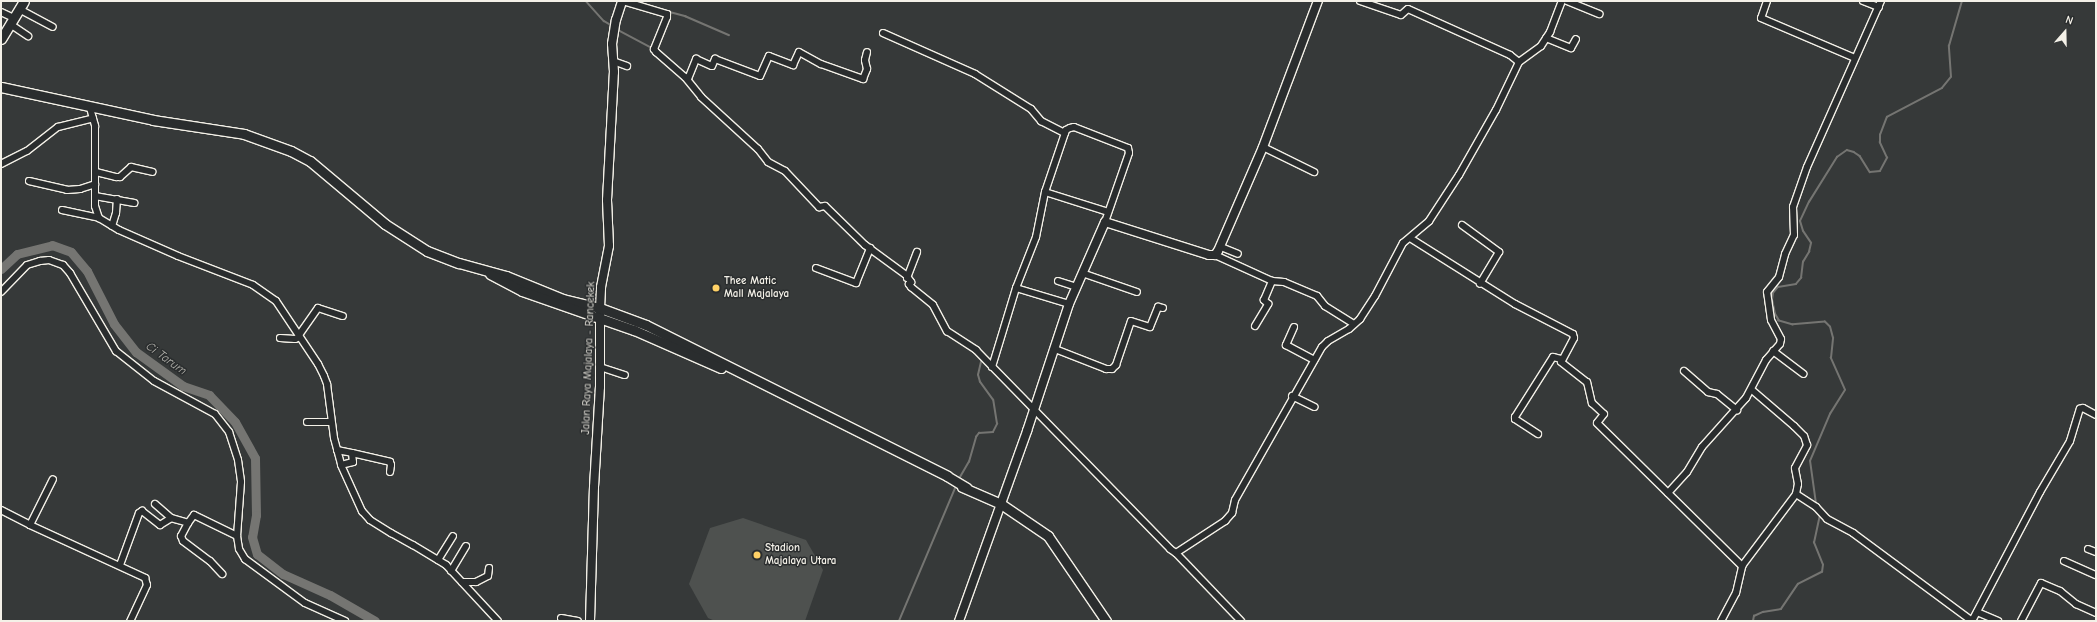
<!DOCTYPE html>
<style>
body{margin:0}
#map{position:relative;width:2097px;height:622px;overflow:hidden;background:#363939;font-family:"Comic Neue",sans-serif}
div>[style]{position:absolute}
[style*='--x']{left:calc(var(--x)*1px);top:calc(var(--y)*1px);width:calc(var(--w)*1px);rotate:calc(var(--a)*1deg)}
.green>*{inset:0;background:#4e514f}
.stream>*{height:1.5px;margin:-0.75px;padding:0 0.75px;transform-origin:0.75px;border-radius:0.75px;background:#757572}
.river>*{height:9px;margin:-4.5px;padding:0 4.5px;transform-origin:4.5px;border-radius:4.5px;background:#757572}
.roads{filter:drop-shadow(1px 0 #f4f1e8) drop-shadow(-1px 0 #f4f1e8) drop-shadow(0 1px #f4f1e8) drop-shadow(0 -1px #f4f1e8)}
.street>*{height:6px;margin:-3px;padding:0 3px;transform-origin:3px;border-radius:3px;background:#2a2d2e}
.secondary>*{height:8px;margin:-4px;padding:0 4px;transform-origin:4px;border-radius:4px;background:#2a2d2e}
.primary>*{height:9px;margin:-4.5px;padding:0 4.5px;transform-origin:4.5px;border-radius:4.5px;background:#2a2d2e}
.dots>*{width:11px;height:11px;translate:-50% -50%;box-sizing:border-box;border:2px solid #2a2d2e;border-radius:50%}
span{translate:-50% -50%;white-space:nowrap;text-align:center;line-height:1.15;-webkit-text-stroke:3px #2a2d2e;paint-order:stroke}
.poi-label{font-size:11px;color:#f4f1e8;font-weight:700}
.left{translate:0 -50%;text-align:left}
.street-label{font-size:11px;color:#f4f1e8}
.water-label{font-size:12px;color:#b4b3ad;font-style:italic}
.frame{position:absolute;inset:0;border:2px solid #f4f1e8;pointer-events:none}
.north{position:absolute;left:2045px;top:12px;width:40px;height:40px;-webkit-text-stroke:3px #2a2d2e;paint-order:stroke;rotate:20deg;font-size:11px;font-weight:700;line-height:16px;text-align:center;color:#f4f1e8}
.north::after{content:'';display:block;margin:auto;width:14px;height:18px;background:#f4f1e8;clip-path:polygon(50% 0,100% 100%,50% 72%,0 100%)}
</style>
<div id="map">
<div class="green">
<i style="clip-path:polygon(743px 518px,806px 540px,823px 570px,805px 621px,715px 621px,708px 618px,689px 584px,710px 528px)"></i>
</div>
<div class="stream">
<i style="--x:586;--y:1;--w:27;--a:48"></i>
<i style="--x:604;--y:21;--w:8;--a:30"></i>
<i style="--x:669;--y:14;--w:2;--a:-63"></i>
<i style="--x:670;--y:12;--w:16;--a:15"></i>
<i style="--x:685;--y:16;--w:48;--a:23.4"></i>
<i style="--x:618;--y:30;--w:40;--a:28"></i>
<i style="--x:858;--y:243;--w:12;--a:42"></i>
<i style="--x:959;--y:479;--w:20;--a:-60"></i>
<i style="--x:969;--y:462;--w:26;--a:-74"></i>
<i style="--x:976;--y:437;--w:5;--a:-53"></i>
<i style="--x:979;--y:433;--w:14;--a:-4"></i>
<i style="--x:993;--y:432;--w:9;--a:-63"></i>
<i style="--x:997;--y:424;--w:24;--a:-99"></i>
<i style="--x:993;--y:400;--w:22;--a:-126"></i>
<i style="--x:980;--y:382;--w:7;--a:-106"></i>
<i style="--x:978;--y:375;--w:17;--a:-77"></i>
<i style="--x:1816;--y:504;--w:43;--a:-97.9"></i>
<i style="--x:1810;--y:461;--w:51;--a:-66.9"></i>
<i style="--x:1830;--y:414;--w:28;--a:-58"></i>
<i style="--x:1845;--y:390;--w:35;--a:-114"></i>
<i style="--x:1831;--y:358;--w:20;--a:-84"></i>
<i style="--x:1833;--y:338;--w:11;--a:-105"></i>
<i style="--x:1830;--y:327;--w:7;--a:-135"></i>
<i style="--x:1825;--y:322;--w:32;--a:175"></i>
<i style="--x:1793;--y:325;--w:15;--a:-164"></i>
<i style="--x:1779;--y:321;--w:8;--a:-120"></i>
<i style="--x:1775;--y:314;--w:14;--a:-102"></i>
<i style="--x:1772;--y:300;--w:7;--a:-82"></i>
<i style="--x:1773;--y:293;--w:8;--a:-50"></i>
<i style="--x:1778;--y:287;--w:18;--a:-9"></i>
<i style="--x:1796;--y:284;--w:8;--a:-50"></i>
<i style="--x:1801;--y:278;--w:16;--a:-83"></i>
<i style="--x:1803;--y:262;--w:12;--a:-59"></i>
<i style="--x:1809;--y:252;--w:9;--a:-77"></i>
<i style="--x:1811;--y:243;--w:14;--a:-124"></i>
<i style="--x:1803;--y:231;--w:10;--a:-107"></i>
<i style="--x:1800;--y:221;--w:21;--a:-65"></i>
<i style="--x:1809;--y:202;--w:53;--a:-58.1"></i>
<i style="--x:1837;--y:157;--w:12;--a:-35"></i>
<i style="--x:1847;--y:150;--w:7;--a:16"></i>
<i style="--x:1854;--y:152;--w:7;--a:34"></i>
<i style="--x:1860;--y:156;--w:19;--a:58"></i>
<i style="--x:1870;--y:172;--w:10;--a:-6"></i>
<i style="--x:1880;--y:171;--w:15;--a:-62"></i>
<i style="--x:1887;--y:158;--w:17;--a:-115"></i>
<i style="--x:1880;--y:143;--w:8;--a:-90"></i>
<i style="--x:1880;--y:135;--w:19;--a:-69"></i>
<i style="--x:1887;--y:117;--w:62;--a:-27.8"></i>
<i style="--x:1942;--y:88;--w:14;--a:-51"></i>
<i style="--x:1951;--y:77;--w:31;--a:-94"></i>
<i style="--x:1949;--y:46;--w:47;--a:-73.9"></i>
<i style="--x:899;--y:621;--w:147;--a:-67.1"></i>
<i style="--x:1753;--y:621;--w:5;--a:-79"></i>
<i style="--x:1754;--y:616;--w:10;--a:-24"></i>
<i style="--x:1763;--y:612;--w:18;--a:-9"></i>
<i style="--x:1781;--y:609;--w:30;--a:-56"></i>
<i style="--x:1798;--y:584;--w:27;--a:-27"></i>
<i style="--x:1822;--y:572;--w:7;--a:-82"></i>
<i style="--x:1823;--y:565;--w:24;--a:-112"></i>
<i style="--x:1814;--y:543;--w:29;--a:-78"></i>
</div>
<div class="river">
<i style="--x:1;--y:269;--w:22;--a:-43"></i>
<i style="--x:17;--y:254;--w:36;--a:-14"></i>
<i style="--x:52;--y:245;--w:20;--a:20"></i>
<i style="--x:71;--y:252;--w:25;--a:50"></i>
<i style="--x:87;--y:271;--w:59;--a:63"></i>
<i style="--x:114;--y:324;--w:36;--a:52"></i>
<i style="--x:136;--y:352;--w:58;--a:35.9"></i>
<i style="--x:183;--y:386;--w:28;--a:19"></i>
<i style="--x:209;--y:395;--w:37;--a:46"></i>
<i style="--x:235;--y:422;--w:41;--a:60.9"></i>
<i style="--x:255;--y:458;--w:57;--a:89"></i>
<i style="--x:256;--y:515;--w:22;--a:100"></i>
<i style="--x:252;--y:537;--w:18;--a:74"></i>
<i style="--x:257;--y:554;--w:33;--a:38"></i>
<i style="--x:283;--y:574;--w:51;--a:24.1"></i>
<i style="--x:330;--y:595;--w:52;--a:30"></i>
</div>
<div class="roads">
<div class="street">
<i style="--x:623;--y:1;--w:46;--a:16.5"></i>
<i style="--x:667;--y:14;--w:3;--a:90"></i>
<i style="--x:667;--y:17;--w:35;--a:112"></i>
<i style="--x:654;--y:49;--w:4;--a:56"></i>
<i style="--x:656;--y:52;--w:38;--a:41"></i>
<i style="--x:685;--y:77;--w:26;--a:51"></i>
<i style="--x:701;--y:97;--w:77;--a:42.4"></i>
<i style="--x:758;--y:149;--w:16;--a:52"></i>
<i style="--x:768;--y:162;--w:19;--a:28"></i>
<i style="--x:785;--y:171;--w:50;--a:46.6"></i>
<i style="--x:819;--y:207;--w:6;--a:-9"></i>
<i style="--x:825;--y:206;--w:56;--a:44.3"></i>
<i style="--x:865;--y:245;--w:51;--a:36.2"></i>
<i style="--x:906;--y:275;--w:9;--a:54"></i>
<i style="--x:911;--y:282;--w:3;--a:135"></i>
<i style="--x:909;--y:284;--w:4;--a:56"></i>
<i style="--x:911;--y:287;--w:28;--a:39"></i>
<i style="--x:933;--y:305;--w:30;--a:62"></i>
<i style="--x:947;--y:331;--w:35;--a:33"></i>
<i style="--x:976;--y:350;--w:278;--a:45.7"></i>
<i style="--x:1170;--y:549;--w:7;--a:34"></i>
<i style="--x:1176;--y:553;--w:59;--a:-33.1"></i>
<i style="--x:1225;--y:521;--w:11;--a:-49"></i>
<i style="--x:1232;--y:513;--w:13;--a:-77"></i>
<i style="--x:1235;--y:500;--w:176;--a:-60.4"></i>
<i style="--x:1322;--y:347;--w:8;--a:-45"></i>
<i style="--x:1328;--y:341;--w:24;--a:-30"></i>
<i style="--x:1349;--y:329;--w:15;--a:-42"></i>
<i style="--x:1360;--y:319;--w:27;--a:-57"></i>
<i style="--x:1375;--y:296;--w:60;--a:-62.2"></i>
<i style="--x:1403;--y:243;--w:34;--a:-40"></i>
<i style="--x:1429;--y:221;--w:55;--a:-56.9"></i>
<i style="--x:1459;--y:175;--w:75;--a:-60.4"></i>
<i style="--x:1496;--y:110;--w:53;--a:-64.4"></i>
<i style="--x:1519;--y:62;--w:27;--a:-36"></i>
<i style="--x:1541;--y:46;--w:17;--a:-57"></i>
<i style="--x:1550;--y:32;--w:33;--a:-69"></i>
<i style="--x:1360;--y:1;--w:43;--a:18.9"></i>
<i style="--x:1401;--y:15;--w:9;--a:-41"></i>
<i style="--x:1408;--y:9;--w:112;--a:24.3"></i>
<i style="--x:1510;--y:55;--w:11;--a:38"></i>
<i style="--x:1567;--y:1;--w:35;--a:22"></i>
<i style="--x:1767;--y:1;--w:18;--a:109"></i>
<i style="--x:1761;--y:18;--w:102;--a:23.1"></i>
<i style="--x:1863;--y:1;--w:17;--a:21"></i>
<i style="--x:19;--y:9;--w:38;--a:28"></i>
<i style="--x:1;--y:12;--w:14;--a:25"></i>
<i style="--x:10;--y:24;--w:22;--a:34"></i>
<i style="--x:883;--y:33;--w:101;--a:24"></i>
<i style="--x:975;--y:74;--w:66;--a:32"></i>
<i style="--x:1031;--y:109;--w:16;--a:50"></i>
<i style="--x:1041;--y:121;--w:27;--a:27"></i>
<i style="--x:1546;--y:38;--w:27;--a:22"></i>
<i style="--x:1571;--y:48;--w:10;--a:-61"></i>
<i style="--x:613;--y:61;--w:15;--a:20"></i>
<i style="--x:688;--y:79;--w:22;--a:-68"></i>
<i style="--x:696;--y:59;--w:17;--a:24"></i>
<i style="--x:712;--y:66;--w:8;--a:-67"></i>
<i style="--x:715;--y:59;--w:48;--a:20.7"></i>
<i style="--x:760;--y:76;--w:22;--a:-66"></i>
<i style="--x:769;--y:56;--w:26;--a:21"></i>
<i style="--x:793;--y:65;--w:14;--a:-65"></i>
<i style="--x:799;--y:52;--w:25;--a:29"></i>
<i style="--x:821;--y:64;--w:45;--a:19.7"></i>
<i style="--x:863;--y:79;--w:11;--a:-68"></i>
<i style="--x:867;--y:69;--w:9;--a:-103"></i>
<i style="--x:865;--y:60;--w:8;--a:-76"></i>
<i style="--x:90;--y:108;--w:19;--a:74"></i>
<i style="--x:95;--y:126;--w:80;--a:90"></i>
<i style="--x:95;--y:206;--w:13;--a:72"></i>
<i style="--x:99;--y:218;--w:23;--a:31"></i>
<i style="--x:119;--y:230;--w:64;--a:23.8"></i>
<i style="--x:178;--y:256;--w:80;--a:21.1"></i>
<i style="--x:253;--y:285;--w:28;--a:35"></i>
<i style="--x:276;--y:301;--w:76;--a:56.3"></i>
<i style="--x:318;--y:364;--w:13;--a:63"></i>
<i style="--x:324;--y:376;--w:9;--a:69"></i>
<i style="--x:327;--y:384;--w:54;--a:82.6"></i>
<i style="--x:334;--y:438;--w:28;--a:75"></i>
<i style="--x:341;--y:465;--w:51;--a:65.5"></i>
<i style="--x:362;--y:511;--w:12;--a:48"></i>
<i style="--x:370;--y:520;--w:25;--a:32"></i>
<i style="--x:391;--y:533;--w:25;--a:29"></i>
<i style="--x:413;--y:545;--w:39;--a:31"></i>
<i style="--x:446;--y:565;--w:76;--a:47.1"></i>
<i style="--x:1263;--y:147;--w:57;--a:26.1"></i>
<i style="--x:1;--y:164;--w:29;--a:-27"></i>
<i style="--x:27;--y:151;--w:39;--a:-38"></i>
<i style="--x:58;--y:127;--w:36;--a:-14"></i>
<i style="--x:96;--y:172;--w:21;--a:14"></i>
<i style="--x:116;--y:177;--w:4;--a:0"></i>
<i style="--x:120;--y:177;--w:15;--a:-42"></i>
<i style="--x:131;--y:167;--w:22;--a:13"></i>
<i style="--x:29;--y:181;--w:39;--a:13"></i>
<i style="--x:67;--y:190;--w:13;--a:-4"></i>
<i style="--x:80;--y:189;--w:16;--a:-18"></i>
<i style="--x:1045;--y:192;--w:66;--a:17.6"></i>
<i style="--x:95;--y:196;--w:40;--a:10"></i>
<i style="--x:62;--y:210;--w:38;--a:12"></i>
<i style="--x:1462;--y:225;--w:46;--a:36.1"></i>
<i style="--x:1499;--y:252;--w:37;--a:121"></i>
<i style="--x:112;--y:226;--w:14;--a:-73"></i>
<i style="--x:116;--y:213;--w:14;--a:-86"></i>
<i style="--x:1410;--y:238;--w:124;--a:32.2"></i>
<i style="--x:1515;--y:304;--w:65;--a:27.3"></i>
<i style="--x:1573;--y:334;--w:4;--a:76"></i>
<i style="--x:1574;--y:338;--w:27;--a:118"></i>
<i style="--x:1561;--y:362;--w:33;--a:38"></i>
<i style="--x:1587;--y:382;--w:22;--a:77"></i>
<i style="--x:1592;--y:403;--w:16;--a:43"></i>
<i style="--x:1604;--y:414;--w:11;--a:128"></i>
<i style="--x:1597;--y:423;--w:204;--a:44.6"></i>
<i style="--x:1221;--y:247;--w:18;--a:22"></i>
<i style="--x:1215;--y:255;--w:63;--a:24.5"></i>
<i style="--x:1272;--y:281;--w:12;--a:5"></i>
<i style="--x:1284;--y:282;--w:36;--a:23"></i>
<i style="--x:1317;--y:296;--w:13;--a:51"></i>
<i style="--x:1325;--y:306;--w:34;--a:32"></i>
<i style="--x:816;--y:268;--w:43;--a:20.6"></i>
<i style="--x:856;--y:283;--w:38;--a:-68"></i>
<i style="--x:1082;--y:273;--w:58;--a:19.1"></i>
<i style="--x:907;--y:278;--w:28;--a:-69"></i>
<i style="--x:1058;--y:281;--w:20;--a:18"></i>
<i style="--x:1016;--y:288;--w:55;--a:16.8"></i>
<i style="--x:1;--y:292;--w:37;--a:-46"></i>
<i style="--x:27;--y:265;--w:14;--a:-17"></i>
<i style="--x:40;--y:261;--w:9;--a:-6"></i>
<i style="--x:49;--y:260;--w:15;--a:20"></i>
<i style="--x:63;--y:265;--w:11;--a:49"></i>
<i style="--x:70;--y:273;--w:91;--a:59.5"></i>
<i style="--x:116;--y:351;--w:48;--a:38.3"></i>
<i style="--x:154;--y:381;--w:69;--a:28.4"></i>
<i style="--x:215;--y:414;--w:23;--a:52"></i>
<i style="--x:229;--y:432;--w:29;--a:72"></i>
<i style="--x:238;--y:460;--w:22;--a:82"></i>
<i style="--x:241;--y:482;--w:54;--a:94.2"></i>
<i style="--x:237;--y:536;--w:13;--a:81"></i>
<i style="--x:239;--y:549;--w:12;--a:59"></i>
<i style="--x:245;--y:559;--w:74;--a:36.3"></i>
<i style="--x:305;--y:603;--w:44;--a:24.2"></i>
<i style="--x:1255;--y:326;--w:26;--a:-59"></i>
<i style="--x:1268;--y:304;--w:6;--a:-135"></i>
<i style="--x:1264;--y:300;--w:21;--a:-67"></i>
<i style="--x:1294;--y:327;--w:20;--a:114"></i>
<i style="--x:1286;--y:345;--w:32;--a:28"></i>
<i style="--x:299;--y:335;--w:33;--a:-55"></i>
<i style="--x:318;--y:308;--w:26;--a:18"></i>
<i style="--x:280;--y:338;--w:15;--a:4"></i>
<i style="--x:295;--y:339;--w:5;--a:-22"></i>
<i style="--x:1055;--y:349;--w:55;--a:21.4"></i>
<i style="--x:1106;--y:369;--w:6;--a:0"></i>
<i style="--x:1112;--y:369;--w:6;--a:-45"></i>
<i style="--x:1116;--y:365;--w:46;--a:-71.2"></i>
<i style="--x:1131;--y:321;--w:20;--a:18"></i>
<i style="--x:1150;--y:327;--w:22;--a:-68"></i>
<i style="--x:1158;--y:307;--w:5;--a:11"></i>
<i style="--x:1773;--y:351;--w:38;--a:37"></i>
<i style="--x:600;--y:367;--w:26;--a:18"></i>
<i style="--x:992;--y:367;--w:83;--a:-73.1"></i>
<i style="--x:1016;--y:288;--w:55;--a:-68.6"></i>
<i style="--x:1036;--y:237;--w:46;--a:-78.7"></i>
<i style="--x:1045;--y:192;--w:65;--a:-71.3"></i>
<i style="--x:1066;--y:130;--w:4;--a:-27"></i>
<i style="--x:1070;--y:128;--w:4;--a:-14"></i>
<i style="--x:1074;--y:127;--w:58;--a:21.3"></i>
<i style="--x:1128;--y:148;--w:5;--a:79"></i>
<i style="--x:1129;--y:153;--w:73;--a:109.2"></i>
<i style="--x:1684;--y:371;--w:32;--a:41"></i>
<i style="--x:1708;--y:392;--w:9;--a:13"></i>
<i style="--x:1717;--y:394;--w:26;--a:39"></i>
<i style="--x:1292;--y:396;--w:25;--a:26"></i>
<i style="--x:307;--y:422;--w:24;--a:0"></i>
<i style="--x:1538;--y:434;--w:27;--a:-147"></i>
<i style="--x:1515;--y:419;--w:2;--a:-90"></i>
<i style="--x:1515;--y:417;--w:71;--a:-57.7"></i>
<i style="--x:1553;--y:357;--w:8;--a:14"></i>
<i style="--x:337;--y:450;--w:15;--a:11"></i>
<i style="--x:352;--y:453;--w:9;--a:84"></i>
<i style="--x:353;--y:462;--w:12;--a:166"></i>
<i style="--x:352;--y:453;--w:39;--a:13"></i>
<i style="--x:390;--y:462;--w:3;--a:72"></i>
<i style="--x:391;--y:465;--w:7;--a:98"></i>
<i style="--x:1668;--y:493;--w:28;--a:-48"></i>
<i style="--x:1687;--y:472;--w:29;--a:-59"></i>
<i style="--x:1702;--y:447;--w:66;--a:-48.1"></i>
<i style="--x:1746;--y:398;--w:43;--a:-62.2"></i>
<i style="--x:1766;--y:360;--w:21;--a:-49"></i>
<i style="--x:1780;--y:344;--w:5;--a:-79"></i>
<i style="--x:1781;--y:339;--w:21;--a:-118"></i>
<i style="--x:1771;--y:320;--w:28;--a:-98"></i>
<i style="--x:1767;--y:292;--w:19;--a:-51"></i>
<i style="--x:1779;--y:277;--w:24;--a:-75"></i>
<i style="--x:1785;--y:254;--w:21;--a:-65"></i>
<i style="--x:1794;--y:235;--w:28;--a:-92"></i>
<i style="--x:1793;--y:207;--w:42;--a:-70.7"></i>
<i style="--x:1807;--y:167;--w:182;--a:-66"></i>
<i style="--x:1796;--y:494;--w:24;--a:33"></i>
<i style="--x:1816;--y:507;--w:16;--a:47"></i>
<i style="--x:1827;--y:519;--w:30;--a:28"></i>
<i style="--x:1853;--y:533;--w:148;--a:36.5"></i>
<i style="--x:155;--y:504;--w:21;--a:41"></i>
<i style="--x:1;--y:510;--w:33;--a:27"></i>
<i style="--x:30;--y:525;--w:127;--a:24.7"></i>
<i style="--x:145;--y:578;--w:7;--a:74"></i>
<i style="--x:147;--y:585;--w:40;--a:115"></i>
<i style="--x:188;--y:523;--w:10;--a:-53"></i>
<i style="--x:194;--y:515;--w:48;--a:26"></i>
<i style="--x:30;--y:525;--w:51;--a:-63.4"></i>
<i style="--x:2088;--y:549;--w:9;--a:21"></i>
<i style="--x:1176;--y:553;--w:94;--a:46.3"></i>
<i style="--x:438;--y:560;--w:28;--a:-58"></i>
<i style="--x:2064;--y:561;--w:35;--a:24"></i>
<i style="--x:120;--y:565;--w:55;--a:-69.9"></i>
<i style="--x:139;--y:513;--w:4;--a:-34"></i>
<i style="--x:142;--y:511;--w:23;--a:38"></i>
<i style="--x:160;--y:525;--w:13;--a:-32"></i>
<i style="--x:171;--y:518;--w:18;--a:16"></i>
<i style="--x:188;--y:523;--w:15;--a:118"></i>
<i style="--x:181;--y:536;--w:5;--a:68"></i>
<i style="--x:183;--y:541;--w:34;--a:37"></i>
<i style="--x:210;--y:561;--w:18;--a:47"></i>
<i style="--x:451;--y:571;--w:29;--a:-59"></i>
<i style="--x:462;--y:582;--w:14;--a:0"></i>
<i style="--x:476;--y:582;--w:13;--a:-27"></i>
<i style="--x:488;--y:576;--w:8;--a:-83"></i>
<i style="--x:1977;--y:612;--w:23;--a:23"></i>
<i style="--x:561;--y:618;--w:17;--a:10"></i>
<i style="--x:1721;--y:621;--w:32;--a:-62"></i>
<i style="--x:1736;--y:593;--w:28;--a:-77"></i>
<i style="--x:1742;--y:566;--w:90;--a:-53.1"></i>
<i style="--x:1796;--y:494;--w:10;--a:-79"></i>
<i style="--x:1798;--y:484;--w:16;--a:-101"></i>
<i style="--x:1795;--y:468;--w:26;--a:-62"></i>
<i style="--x:1807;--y:445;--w:9;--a:-108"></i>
<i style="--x:1804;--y:436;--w:14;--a:-135"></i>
<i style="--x:1794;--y:426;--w:55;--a:-139.4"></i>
<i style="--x:1972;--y:621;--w:146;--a:-62.2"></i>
<i style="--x:2040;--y:492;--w:59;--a:-59.5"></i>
<i style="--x:2070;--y:441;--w:34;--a:-73"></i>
<i style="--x:2080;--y:409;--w:3;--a:-18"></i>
<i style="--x:2083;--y:408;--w:15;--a:28"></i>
<i style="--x:2021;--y:621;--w:43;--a:-62.2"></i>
<i style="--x:2041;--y:583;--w:21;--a:23"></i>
<i style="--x:2060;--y:591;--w:21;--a:39"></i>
<i style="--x:2076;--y:604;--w:22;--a:24"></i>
</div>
<div class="secondary">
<i style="--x:590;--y:621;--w:134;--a:-88.3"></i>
<i style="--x:594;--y:487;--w:100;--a:-86.6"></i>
<i style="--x:600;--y:387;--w:79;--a:-90"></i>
<i style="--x:600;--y:308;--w:21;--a:-87"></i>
<i style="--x:601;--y:287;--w:42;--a:-79"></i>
<i style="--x:609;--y:246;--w:46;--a:-92.5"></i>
<i style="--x:607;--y:200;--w:128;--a:-86.9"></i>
<i style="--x:614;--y:72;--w:28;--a:-94"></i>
<i style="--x:612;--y:44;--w:24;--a:-81"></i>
<i style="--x:616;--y:20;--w:20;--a:-72"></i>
<i style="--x:959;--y:621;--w:202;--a:-70.3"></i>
<i style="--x:1027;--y:431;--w:134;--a:-71.7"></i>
<i style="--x:1069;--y:304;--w:90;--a:-66.3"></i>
<i style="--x:1105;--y:222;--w:109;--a:17.6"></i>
<i style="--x:1209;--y:255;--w:6;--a:0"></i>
<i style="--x:1215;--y:255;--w:5;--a:-53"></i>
<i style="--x:1218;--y:251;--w:113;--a:-66.6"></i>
<i style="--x:1263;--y:147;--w:156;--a:-69.4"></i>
</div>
<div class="primary">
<i style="--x:1;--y:39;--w:44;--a:-58.8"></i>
<i style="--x:1;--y:87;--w:156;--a:12.2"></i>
<i style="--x:153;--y:120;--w:92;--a:8.7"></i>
<i style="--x:244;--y:134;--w:50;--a:19.9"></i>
<i style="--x:291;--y:151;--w:21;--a:28"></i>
<i style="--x:310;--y:161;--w:98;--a:40"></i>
<i style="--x:385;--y:224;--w:50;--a:32.7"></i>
<i style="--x:427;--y:251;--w:34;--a:21"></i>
<i style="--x:459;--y:263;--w:49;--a:15.5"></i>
<i style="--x:506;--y:276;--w:61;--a:22"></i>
<i style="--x:563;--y:299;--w:38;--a:14"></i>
<i style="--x:600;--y:308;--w:49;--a:20.3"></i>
<i style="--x:646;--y:325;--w:337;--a:26.6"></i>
<i style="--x:947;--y:476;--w:23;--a:31"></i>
<i style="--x:490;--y:274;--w:36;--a:28"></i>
<i style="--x:522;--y:291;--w:119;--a:19.2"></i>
<i style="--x:634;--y:330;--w:95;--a:23.6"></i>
<i style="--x:962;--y:487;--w:43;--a:23.6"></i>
<i style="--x:1001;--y:504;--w:57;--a:34.2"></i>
<i style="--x:1048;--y:536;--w:103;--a:55.7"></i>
</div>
</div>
<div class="dots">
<i style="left:716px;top:288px;background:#ffd166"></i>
<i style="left:757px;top:555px;background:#ffd166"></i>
</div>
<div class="poi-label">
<span class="left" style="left:724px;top:288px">Thee Matic<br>Mall Majalaya</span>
<span class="left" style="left:765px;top:555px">Stadion<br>Majalaya Utara</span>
</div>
<div class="street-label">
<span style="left:589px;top:358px;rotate:-88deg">Jalan Raya Majalaya - Rancekek</span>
</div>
<div class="water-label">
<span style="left:166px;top:359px;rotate:36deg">Ci Tarum</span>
</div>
<div class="frame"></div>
<div class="north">N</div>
</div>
